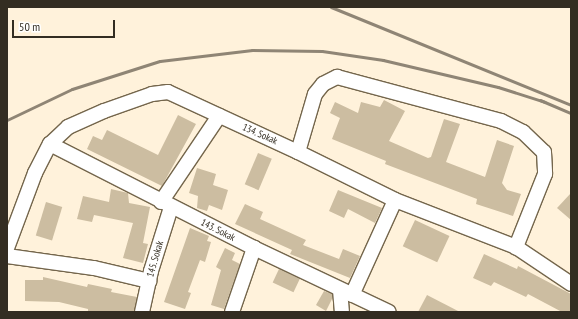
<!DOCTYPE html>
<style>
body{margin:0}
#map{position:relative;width:578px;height:319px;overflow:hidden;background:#fff2db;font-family:"PT Sans Narrow",sans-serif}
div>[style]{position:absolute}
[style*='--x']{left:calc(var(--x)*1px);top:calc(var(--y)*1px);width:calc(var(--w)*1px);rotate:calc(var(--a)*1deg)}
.building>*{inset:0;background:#ccbda1;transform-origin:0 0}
.roads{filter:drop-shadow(1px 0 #74664c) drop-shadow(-1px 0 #74664c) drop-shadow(0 1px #74664c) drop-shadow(0 -1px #74664c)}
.minor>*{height:14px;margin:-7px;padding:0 7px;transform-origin:7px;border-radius:7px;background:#fff}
.rail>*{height:3px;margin:-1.5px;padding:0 1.5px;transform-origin:1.5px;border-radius:1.5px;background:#8f8575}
span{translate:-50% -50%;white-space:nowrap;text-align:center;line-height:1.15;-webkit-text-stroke:4px #fff;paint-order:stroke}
.street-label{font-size:10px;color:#332d22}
.frame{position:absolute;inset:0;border:8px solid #332d22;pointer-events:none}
.scale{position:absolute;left:12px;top:20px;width:103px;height:18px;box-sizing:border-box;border:2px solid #332d22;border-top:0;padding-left:5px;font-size:12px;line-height:14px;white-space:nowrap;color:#332d22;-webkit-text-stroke:3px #fff;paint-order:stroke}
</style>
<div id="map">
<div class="building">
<i style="clip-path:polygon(384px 100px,405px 111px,389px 141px,428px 158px,431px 157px,444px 119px,460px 124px,446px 162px,485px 177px,497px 140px,514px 146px,502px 183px,507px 190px,521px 194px,513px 216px,476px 204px,477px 199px,385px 164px,386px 161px,332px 139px,340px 118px,330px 113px,335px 102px,358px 113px,361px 102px,380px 107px)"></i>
<i style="clip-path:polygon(178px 115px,196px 124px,162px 186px,87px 149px,93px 136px,102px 140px,107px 130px,158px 155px)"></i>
<i style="left:258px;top:153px;width:15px;height:34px;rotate:23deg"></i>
<i style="clip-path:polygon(197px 168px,216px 174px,213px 185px,228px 190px,222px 210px,209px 205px,207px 211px,197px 208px,198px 196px,189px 193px)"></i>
<i style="clip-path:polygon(111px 189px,128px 193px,129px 203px,150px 207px,143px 243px,148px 244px,143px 263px,123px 258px,133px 223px,94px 215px,92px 222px,77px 219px,83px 196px,109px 202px)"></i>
<i style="clip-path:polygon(338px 190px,382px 208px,375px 223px,348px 209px,344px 218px,329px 211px)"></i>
<i style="clip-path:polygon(571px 193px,571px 220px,557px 208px)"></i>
<i style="left:46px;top:202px;width:17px;height:35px;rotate:17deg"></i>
<i style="clip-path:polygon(245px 204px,263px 212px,260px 219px,306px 240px,303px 245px,339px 259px,343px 249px,360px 256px,350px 278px,290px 254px,292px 250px,235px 224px)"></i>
<i style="left:415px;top:220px;width:38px;height:29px;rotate:25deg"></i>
<i style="clip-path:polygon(190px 228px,209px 236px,207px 241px,211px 242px,205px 262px,200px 260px,188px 292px,191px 293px,185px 309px,164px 302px)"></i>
<i style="clip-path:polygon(225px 248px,235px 253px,232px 260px,240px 264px,224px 309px,211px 305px,221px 270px,216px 267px)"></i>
<i style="clip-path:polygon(484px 254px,517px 269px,518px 266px,571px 294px,571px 312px,562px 312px,528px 294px,526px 297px,494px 282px,491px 286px,473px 278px)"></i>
<i style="left:279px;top:269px;width:23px;height:15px;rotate:25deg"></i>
<i style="clip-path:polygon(43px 277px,87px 287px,88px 284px,112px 289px,111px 292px,137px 297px,134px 312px,88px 312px,88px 309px,59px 302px,25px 301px,25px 280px,43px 280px)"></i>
<i style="clip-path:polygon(324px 291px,332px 294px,332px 299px,326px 311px,316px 305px)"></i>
<i style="clip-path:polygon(427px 295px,460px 312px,418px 312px)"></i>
</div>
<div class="roads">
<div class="minor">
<i style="--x:50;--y:144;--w:229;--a:27"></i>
<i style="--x:254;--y:248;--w:149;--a:25.4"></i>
<i style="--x:298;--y:152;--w:60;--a:-73.7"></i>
<i style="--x:315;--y:94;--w:13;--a:-51"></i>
<i style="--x:323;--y:84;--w:16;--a:-27"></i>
<i style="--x:337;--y:77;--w:170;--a:15"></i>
<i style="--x:501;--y:121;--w:25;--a:27"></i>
<i style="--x:523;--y:132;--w:29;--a:44"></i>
<i style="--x:544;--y:152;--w:22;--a:87"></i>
<i style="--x:545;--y:174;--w:79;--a:111.7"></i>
<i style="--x:161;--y:202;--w:104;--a:-56"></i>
<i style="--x:7;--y:248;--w:80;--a:-69.5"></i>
<i style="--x:35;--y:173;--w:33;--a:-63"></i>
<i style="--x:50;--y:144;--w:25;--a:-43"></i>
<i style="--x:68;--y:127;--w:39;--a:-24"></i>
<i style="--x:104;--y:111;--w:51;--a:-19.5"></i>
<i style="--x:152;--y:94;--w:16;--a:-7"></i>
<i style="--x:168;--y:92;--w:143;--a:24.8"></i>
<i style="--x:298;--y:152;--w:108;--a:26.3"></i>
<i style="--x:395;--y:200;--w:130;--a:21.2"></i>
<i style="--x:516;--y:247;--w:66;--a:33.9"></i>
<i style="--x:7;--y:256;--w:88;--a:7.9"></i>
<i style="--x:94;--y:268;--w:57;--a:13.3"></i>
<i style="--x:340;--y:290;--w:22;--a:85"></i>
<i style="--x:352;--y:295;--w:104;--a:-65.6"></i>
<i style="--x:142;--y:312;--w:42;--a:-77.6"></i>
<i style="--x:151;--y:271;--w:67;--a:-72.6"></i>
<i style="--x:232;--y:312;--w:68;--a:-71"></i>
</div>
</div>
<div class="rail">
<i style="--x:331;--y:7;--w:259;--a:22.2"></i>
<i style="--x:540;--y:100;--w:34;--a:23"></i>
<i style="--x:7;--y:120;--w:72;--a:-25.5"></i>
<i style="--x:72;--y:89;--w:92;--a:-17.7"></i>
<i style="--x:160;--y:61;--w:93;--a:-6.8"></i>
<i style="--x:252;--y:50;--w:70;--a:0.8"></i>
<i style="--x:322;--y:51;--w:62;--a:8.4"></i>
<i style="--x:383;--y:60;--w:118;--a:13.2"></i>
<i style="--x:498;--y:87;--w:49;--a:17.7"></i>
</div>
<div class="street-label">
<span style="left:260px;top:134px;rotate:24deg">134. Sokak</span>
<span style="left:218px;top:230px;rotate:27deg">143. Sokak</span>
<span style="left:155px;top:259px;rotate:-74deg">145. Sokak</span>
</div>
<div class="frame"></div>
<div class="scale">50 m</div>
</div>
